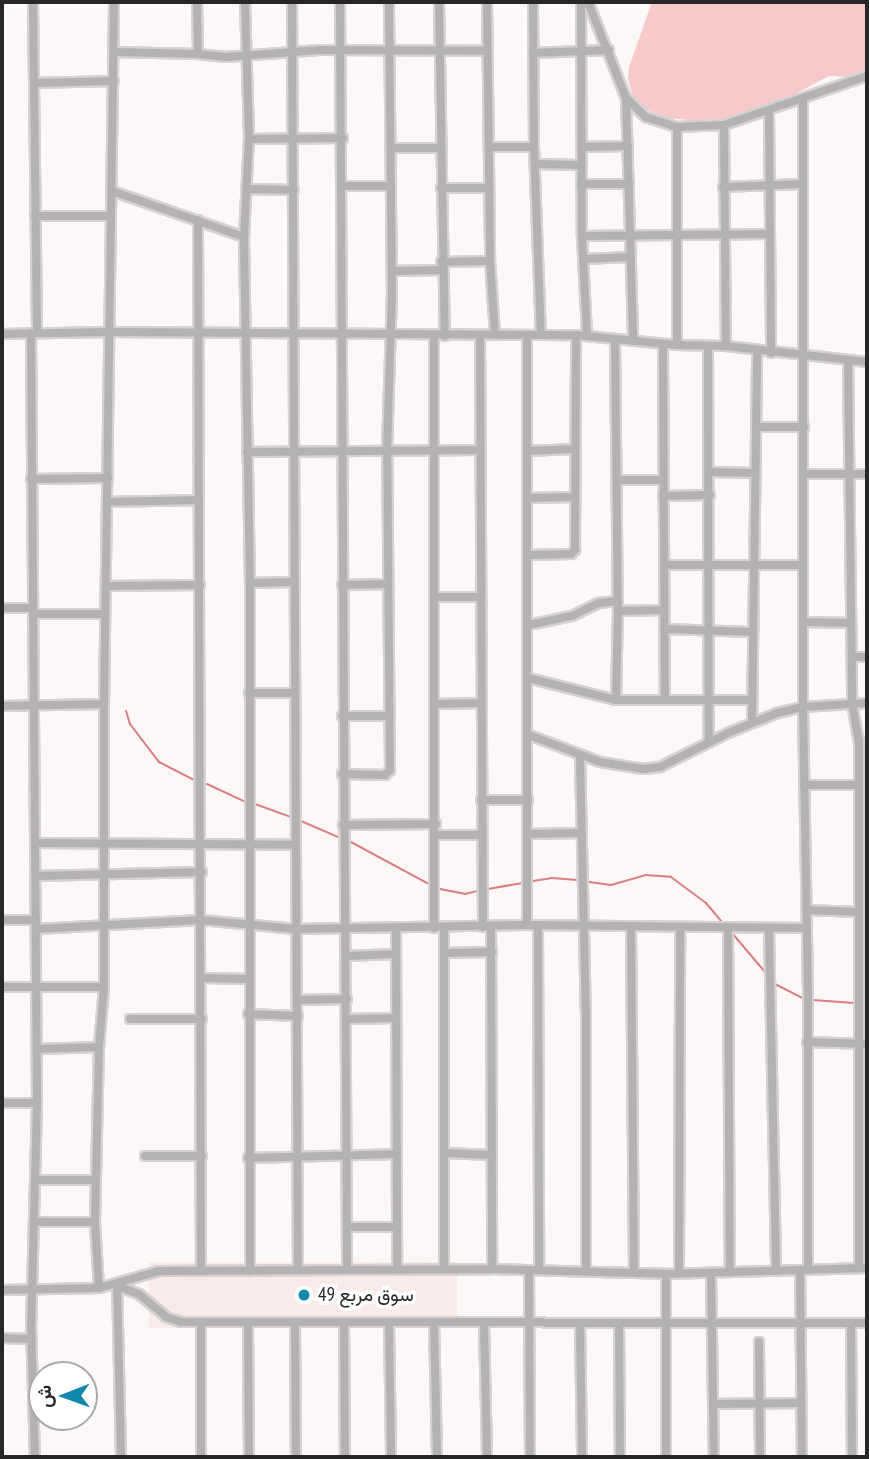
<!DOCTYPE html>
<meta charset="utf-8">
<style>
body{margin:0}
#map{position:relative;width:869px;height:1459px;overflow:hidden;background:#fcf8f8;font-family:"PT Sans Narrow",Vazirmatn,sans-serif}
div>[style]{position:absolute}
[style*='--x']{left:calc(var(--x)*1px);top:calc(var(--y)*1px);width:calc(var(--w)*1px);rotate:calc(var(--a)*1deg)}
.built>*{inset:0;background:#f8ebea;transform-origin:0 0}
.green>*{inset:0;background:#f7c9c9}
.stream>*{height:2px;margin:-1px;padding:0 1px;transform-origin:1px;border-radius:1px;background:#d97e82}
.roads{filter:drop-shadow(2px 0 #d6d2d2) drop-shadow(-2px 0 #d6d2d2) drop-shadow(0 2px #d6d2d2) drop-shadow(0 -2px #d6d2d2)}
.minor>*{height:8px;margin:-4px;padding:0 4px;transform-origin:4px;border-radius:4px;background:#b3b1b1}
.dots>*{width:19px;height:19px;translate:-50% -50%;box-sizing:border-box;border:4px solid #fff;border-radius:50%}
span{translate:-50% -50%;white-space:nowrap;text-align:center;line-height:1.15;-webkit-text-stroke:7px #fff;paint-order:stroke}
.poi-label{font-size:19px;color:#282727}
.left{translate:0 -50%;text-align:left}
.frame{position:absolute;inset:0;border:4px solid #282727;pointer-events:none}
.north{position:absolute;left:28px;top:1361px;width:70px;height:70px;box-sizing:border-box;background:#fff;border:2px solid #a9a9a9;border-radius:50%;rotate:269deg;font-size:19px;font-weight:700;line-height:28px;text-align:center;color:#282727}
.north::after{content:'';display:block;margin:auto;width:24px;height:32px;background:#1088ac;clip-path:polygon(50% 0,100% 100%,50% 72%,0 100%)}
</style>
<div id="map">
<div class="built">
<i style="left:457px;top:1262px;width:66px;height:308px;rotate:90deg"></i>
</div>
<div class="green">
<i style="clip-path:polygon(652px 2px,867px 2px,867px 72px,853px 77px,829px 76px,795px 94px,716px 122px,664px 118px,641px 106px,632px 94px,628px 79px,629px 67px)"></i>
</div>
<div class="stream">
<i style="--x:126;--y:711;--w:14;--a:73"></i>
<i style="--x:130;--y:724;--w:48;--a:52.7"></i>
<i style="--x:159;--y:762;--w:42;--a:27.2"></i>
<i style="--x:207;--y:784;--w:40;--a:25"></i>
<i style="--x:255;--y:804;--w:37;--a:20"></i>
<i style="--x:301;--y:821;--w:40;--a:23.4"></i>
<i style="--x:349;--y:841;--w:91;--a:28.3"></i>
<i style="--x:533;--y:881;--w:18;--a:-9"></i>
<i style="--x:551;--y:878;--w:27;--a:4"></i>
<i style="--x:589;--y:882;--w:22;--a:8"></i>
<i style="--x:611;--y:885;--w:35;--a:-16"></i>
<i style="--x:645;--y:875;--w:26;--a:4"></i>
<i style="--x:671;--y:877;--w:44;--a:36.6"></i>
<i style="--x:706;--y:903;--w:25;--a:50"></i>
<i style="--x:440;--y:889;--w:25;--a:11"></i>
<i style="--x:465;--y:894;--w:12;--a:-14"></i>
<i style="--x:488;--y:889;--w:35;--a:-10"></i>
<i style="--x:732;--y:933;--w:51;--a:49.8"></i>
<i style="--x:775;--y:984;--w:30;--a:27"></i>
<i style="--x:813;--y:1000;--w:41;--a:4.2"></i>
<i style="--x:865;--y:1003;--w:2;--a:0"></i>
</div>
<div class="roads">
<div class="minor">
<i style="--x:33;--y:2;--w:331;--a:89.3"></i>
<i style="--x:245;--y:2;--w:137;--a:88.3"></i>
<i style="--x:292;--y:2;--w:1268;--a:89.73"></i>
<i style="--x:340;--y:2;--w:1268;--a:89.68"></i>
<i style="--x:439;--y:2;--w:334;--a:89"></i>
<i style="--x:487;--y:2;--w:259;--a:89.3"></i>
<i style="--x:490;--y:261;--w:74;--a:86.1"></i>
<i style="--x:533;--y:2;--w:145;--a:89.6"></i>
<i style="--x:534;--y:147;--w:188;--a:87.9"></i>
<i style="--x:581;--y:2;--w:234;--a:89.8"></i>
<i style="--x:582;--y:236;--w:100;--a:87.1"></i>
<i style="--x:588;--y:2;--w:103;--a:68.4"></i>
<i style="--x:626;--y:98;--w:28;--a:44"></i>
<i style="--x:646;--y:117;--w:33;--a:18"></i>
<i style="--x:677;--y:127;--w:47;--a:-2.4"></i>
<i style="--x:724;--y:125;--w:151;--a:-18.9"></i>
<i style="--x:114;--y:52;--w:84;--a:1.4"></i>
<i style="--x:198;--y:54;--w:52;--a:-91.1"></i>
<i style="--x:533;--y:53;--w:76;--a:-2.3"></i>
<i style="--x:198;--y:54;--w:28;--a:6"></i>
<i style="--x:226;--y:57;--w:94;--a:-4.3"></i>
<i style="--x:320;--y:50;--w:166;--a:0.3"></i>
<i style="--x:34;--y:83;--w:80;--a:-1.4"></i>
<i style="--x:626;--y:98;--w:243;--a:88.3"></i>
<i style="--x:803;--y:100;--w:607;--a:90"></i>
<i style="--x:803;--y:707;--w:281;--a:89"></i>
<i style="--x:808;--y:988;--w:282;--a:90"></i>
<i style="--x:769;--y:111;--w:242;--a:89.5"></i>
<i style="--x:724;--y:125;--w:221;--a:89.5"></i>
<i style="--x:489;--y:147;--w:45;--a:0"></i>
<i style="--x:582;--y:147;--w:46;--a:-1.2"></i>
<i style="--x:391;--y:148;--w:48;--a:0"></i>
<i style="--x:535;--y:164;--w:46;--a:1.2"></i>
<i style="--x:581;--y:184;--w:48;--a:0"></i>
<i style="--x:343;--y:186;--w:48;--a:0"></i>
<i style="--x:723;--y:187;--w:79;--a:-2.2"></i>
<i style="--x:441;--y:188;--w:48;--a:0"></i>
<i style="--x:247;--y:189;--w:47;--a:1.2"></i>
<i style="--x:112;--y:191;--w:140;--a:19.2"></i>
<i style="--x:35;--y:216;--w:75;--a:0"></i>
<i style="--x:198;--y:220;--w:1051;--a:89.84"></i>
<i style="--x:582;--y:236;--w:188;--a:-0.6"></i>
<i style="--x:583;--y:259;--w:48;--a:-2.4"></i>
<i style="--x:441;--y:262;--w:49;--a:-1.2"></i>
<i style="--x:392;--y:271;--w:49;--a:-1.2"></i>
<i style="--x:31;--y:333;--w:770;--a:89.55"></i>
<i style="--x:37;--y:1103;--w:222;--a:91.5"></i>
<i style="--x:31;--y:1325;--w:132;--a:88.3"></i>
<i style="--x:2;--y:334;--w:107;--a:-1.1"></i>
<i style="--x:109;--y:332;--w:467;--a:0.4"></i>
<i style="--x:576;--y:335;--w:101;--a:5.7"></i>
<i style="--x:677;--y:345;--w:49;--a:1.2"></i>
<i style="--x:726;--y:346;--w:142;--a:6.5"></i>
<i style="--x:480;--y:335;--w:592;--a:89.71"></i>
<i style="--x:527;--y:335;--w:590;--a:90"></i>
<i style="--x:434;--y:336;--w:592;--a:90"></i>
<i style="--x:615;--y:339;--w:272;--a:89.4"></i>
<i style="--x:618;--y:611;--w:89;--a:91.3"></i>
<i style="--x:663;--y:344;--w:356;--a:89.7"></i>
<i style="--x:677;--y:345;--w:218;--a:-90"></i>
<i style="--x:708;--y:346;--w:396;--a:89.9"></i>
<i style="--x:848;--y:360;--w:343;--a:89.3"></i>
<i style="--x:852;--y:703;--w:39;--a:80"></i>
<i style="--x:859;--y:741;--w:527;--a:90"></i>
<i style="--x:756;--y:427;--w:48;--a:0"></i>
<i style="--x:527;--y:451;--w:48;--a:-2.4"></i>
<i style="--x:247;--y:452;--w:233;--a:-0.5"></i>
<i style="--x:710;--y:472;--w:45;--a:1.3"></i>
<i style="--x:803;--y:474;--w:64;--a:0"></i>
<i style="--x:31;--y:479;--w:77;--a:-0.7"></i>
<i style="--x:618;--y:480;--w:45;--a:0"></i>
<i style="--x:663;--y:496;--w:47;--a:-1.2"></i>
<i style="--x:527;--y:498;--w:48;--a:-1.2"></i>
<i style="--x:107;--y:502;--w:92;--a:-1.2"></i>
<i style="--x:528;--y:555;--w:43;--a:-1.3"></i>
<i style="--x:571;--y:554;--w:6;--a:-45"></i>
<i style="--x:575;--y:550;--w:215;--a:-89.7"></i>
<i style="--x:664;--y:565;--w:139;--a:0"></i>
<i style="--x:250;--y:583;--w:44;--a:-1.3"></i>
<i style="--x:342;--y:585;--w:46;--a:-1.2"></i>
<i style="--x:106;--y:586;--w:94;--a:-0.6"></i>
<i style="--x:434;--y:597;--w:45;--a:0"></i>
<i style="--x:2;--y:608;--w:30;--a:0"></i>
<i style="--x:618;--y:611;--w:46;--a:-1.2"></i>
<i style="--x:33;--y:614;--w:72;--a:0"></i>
<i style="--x:803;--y:622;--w:48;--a:1.2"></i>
<i style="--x:528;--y:625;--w:45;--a:-11.6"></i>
<i style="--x:572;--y:616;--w:30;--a:-26"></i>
<i style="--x:599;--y:603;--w:19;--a:-6"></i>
<i style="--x:664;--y:629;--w:89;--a:1.9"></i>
<i style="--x:852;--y:657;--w:15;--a:0"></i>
<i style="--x:528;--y:678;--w:91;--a:14"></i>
<i style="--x:616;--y:700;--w:136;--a:0"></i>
<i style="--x:249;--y:693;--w:46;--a:0"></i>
<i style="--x:435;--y:704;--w:45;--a:-1.3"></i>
<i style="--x:2;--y:706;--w:102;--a:-1.1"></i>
<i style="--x:342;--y:716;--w:47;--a:0"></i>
<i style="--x:752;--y:723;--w:373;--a:-89.2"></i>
<i style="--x:529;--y:735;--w:76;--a:20.8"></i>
<i style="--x:600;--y:762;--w:44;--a:9.2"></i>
<i style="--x:643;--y:769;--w:17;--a:-7"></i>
<i style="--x:660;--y:767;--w:76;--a:-26.6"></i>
<i style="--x:728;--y:733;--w:53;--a:-22.2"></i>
<i style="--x:777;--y:713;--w:27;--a:-13"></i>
<i style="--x:803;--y:707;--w:64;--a:-3.6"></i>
<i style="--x:580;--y:756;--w:255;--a:88.7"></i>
<i style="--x:586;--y:1011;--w:260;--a:90"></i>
<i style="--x:342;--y:774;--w:43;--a:1.3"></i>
<i style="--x:385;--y:775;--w:7;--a:-45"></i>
<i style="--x:390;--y:770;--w:319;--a:-90.5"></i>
<i style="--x:387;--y:451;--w:155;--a:-88.2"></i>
<i style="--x:392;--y:296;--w:294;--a:-90.6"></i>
<i style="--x:804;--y:785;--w:55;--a:0"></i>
<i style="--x:481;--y:800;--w:47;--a:0"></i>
<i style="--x:343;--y:825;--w:93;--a:-0.6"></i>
<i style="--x:528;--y:834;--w:54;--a:-1.1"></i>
<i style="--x:436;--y:835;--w:46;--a:0"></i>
<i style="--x:36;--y:843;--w:260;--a:0.4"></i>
<i style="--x:36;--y:876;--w:166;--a:-1.4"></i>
<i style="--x:806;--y:910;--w:53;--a:2.2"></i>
<i style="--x:2;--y:920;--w:34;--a:0"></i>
<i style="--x:491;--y:926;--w:343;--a:89.8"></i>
<i style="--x:538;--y:926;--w:344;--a:89.8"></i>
<i style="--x:631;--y:926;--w:347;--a:89.5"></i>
<i style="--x:728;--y:927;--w:345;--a:89.7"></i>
<i style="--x:396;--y:928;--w:341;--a:89.8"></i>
<i style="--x:36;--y:929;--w:165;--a:-3.1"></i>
<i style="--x:201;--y:920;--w:95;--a:5.4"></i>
<i style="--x:296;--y:929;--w:231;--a:-1"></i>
<i style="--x:527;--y:925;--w:279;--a:0.6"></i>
<i style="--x:769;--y:929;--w:342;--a:88.8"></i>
<i style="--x:445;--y:953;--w:47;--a:-1.2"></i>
<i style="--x:346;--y:956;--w:50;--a:-2.3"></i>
<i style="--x:202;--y:978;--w:46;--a:1.2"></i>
<i style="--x:2;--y:987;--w:102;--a:0"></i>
<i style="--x:298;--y:1000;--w:49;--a:-1.2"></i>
<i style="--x:248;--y:1014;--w:50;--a:2.3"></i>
<i style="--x:130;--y:1019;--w:72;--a:0"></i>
<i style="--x:346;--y:1019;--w:50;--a:-1.1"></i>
<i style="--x:807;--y:1042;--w:60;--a:1.9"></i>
<i style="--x:37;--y:1049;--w:62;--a:-1.8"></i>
<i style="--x:2;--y:1103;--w:35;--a:0"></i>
<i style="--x:444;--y:1153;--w:48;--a:2.4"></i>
<i style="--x:145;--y:1156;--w:57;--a:0"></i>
<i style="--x:248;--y:1158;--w:148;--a:-1.5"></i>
<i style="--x:37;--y:1180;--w:59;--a:0"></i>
<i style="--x:36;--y:1222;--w:59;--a:0"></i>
<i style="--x:347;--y:1227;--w:50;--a:0"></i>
<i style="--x:444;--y:1269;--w:341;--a:-90"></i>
<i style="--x:529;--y:1270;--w:187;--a:89.7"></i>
<i style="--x:800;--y:1270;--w:187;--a:89.4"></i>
<i style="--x:250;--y:1271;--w:688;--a:-90"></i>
<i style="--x:250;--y:583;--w:346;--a:-91"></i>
<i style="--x:244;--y:237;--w:98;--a:-87.1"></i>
<i style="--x:249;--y:139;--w:94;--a:-0.6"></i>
<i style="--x:679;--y:1273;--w:346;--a:-89.8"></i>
<i style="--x:711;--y:1273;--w:184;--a:89.1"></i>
<i style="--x:666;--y:1274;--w:183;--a:90"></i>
<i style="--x:99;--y:1288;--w:66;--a:-93.5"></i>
<i style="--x:95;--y:1222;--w:175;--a:-88.7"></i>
<i style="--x:99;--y:1047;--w:60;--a:-85.2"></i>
<i style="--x:104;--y:987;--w:283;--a:-90"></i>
<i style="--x:104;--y:704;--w:702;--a:-89.18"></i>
<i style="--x:2;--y:1290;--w:97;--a:-1.2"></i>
<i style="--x:99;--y:1288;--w:62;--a:-15.8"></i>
<i style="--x:159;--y:1271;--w:333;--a:-0.3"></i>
<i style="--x:492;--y:1269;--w:174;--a:1.6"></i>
<i style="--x:666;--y:1274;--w:201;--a:-1.7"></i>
<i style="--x:201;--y:1322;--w:135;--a:90"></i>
<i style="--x:248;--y:1322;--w:135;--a:89.6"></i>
<i style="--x:295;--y:1322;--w:135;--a:89.6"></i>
<i style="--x:344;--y:1323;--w:134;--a:89.6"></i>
<i style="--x:389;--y:1323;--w:134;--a:89.1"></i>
<i style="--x:434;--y:1323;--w:134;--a:88.7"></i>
<i style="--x:484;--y:1323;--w:134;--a:88.7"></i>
<i style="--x:580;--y:1323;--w:134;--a:89.1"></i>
<i style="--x:619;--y:1323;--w:134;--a:89.6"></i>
<i style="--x:851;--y:1323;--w:134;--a:89.6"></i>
<i style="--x:2;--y:1338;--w:30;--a:2"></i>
<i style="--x:759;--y:1342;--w:115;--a:89.5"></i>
<i style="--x:713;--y:1404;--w:88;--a:-0.7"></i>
<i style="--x:121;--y:1457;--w:171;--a:-91.3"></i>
<i style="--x:117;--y:1286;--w:23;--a:20"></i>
<i style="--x:139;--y:1294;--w:35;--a:40"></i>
<i style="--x:166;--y:1317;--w:16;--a:18"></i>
<i style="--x:181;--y:1322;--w:686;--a:0.08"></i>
</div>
</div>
<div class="dots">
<i style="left:304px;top:1295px;background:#1088ac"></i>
</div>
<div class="poi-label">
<span class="left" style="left:318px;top:1295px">سوق مربع 49</span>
</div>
<div class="frame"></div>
<div class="north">ش</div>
</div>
